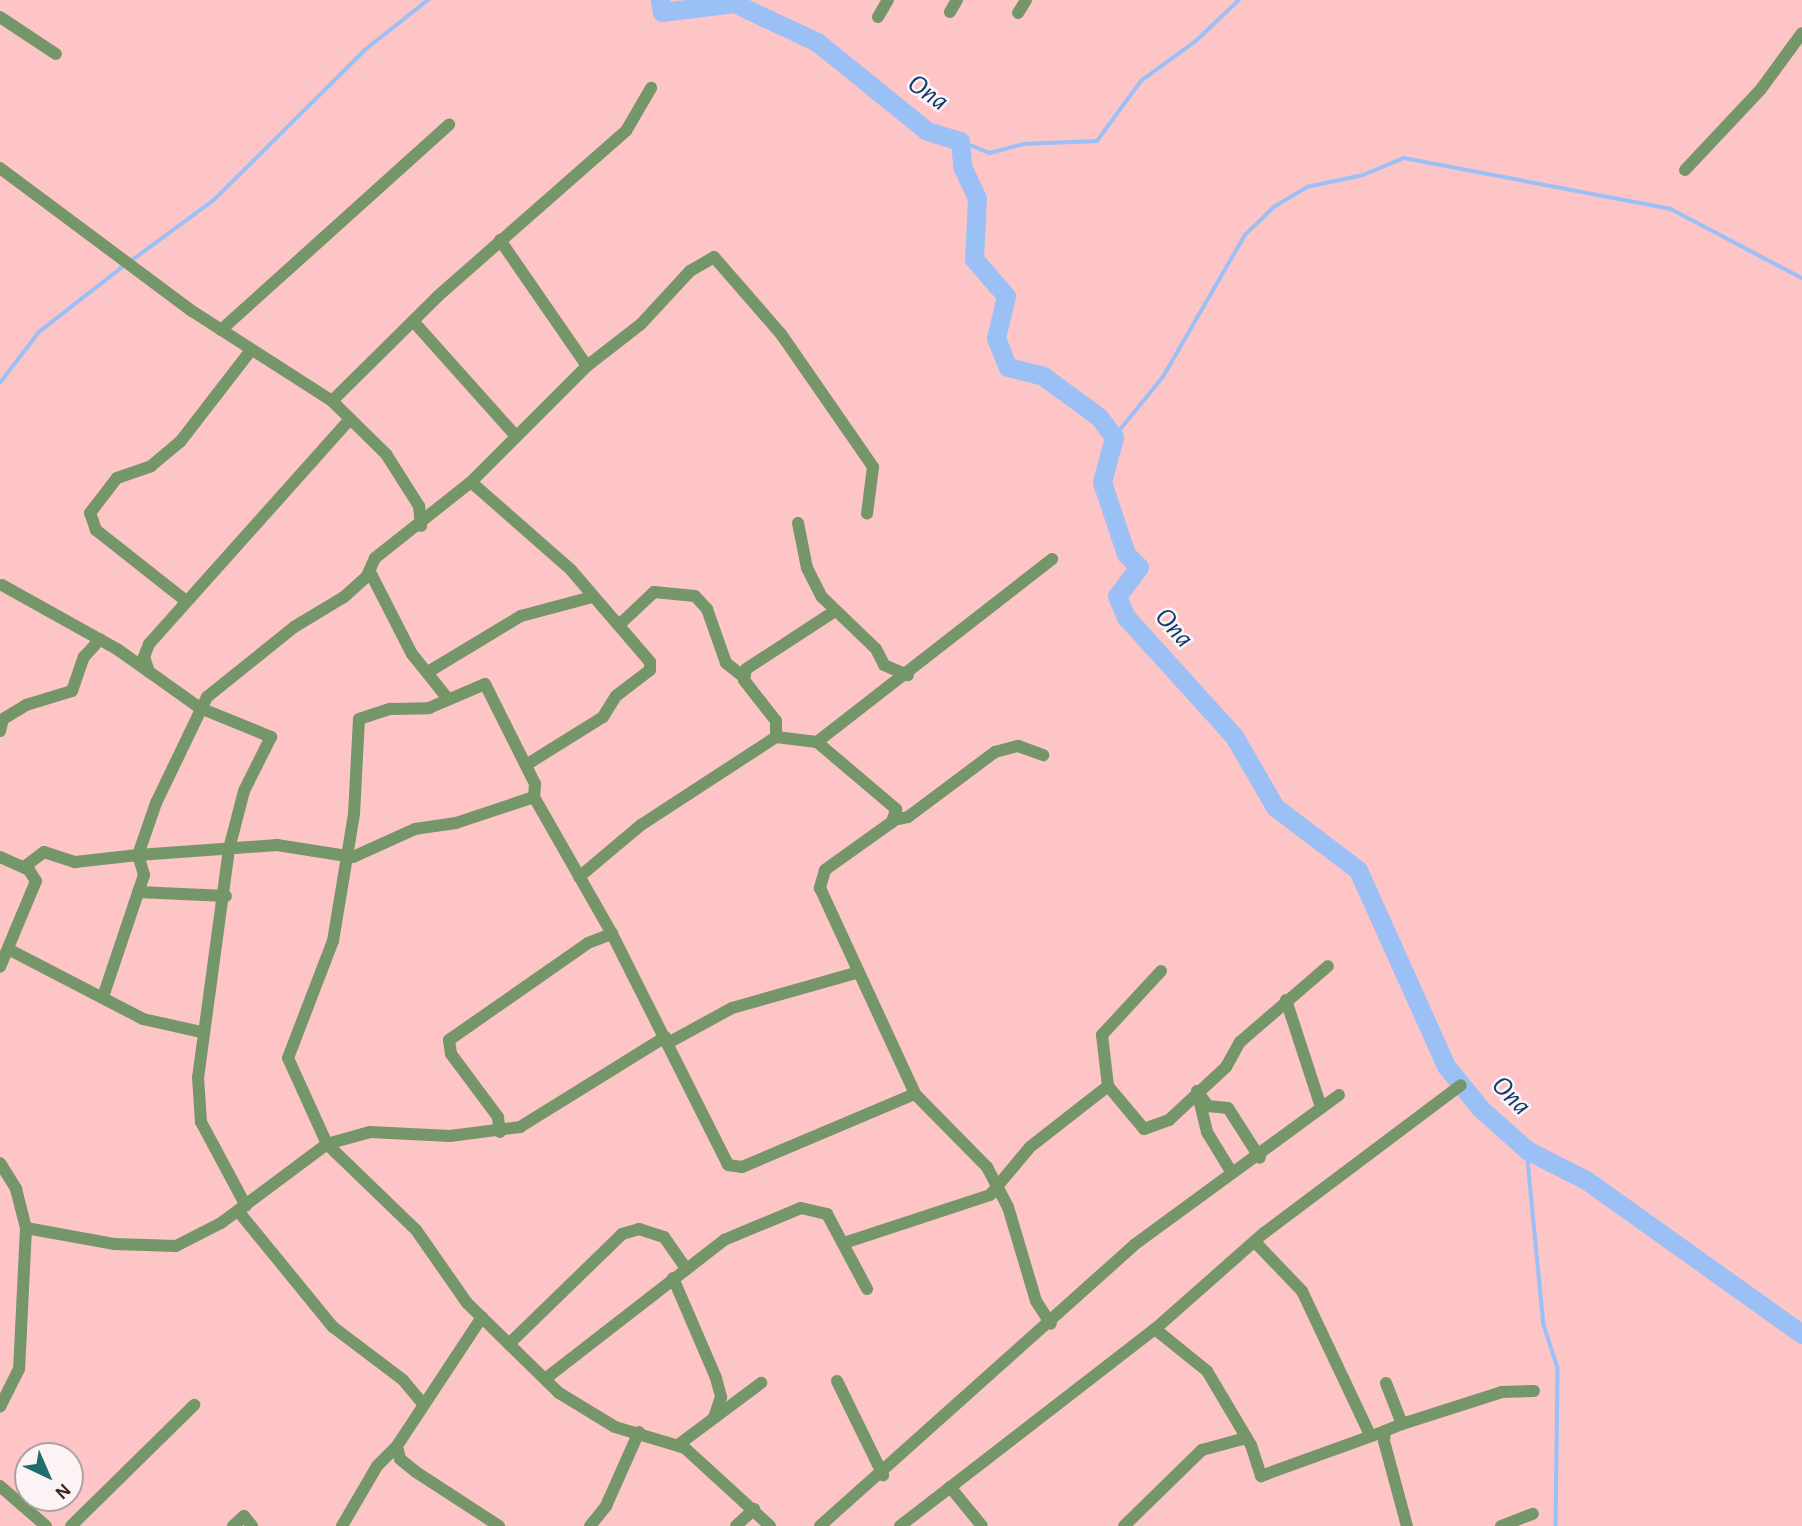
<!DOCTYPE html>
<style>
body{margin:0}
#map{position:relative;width:1802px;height:1526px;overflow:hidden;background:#fdc5c6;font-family:"Alegreya Sans",sans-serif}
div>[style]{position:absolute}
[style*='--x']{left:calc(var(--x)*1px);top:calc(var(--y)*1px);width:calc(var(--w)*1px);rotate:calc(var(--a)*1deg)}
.stream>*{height:3.5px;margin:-1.75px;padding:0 1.75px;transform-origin:1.75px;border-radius:1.75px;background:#9bc0f6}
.river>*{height:19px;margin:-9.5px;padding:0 9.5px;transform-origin:9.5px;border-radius:9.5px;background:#9bc0f6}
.street>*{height:12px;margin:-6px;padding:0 6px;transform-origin:6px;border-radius:6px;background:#759668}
span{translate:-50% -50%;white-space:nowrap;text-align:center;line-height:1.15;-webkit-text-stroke:5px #fcf4f4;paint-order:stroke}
.water-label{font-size:28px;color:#0e3a75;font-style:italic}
.north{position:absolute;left:14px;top:1442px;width:70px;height:70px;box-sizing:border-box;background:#fcf4f4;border:2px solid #b0a1a1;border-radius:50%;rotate:136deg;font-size:19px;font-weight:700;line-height:28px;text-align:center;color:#3f2425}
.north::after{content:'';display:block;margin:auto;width:24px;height:32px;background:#216d6e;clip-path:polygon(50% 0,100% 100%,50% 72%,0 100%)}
</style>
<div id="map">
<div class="stream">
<i style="--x:960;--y:141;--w:32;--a:22"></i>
<i style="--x:990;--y:153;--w:34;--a:-15"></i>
<i style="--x:1023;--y:144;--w:74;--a:-2.3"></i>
<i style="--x:1097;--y:141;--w:74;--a:-53.7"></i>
<i style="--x:1141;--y:81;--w:68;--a:-36"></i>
<i style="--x:1196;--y:41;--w:59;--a:-43.6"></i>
<i style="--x:131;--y:261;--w:103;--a:-36.3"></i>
<i style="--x:214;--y:200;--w:214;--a:-44.8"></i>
<i style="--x:366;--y:49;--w:79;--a:-38.3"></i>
<i style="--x:0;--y:383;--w:64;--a:-52.6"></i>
<i style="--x:39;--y:332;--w:109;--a:-37.9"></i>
<i style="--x:1114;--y:437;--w:77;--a:-50.8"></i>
<i style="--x:1163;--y:377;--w:164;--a:-60"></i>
<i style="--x:1245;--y:235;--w:40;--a:-44"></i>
<i style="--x:1274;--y:207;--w:39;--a:-31"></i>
<i style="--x:1307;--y:187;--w:57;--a:-12.1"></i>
<i style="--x:1363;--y:175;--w:44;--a:-22.5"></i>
<i style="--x:1404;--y:158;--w:272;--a:10.8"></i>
<i style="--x:1671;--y:209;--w:148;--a:27.8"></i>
<i style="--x:1527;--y:1150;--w:176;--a:84.5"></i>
<i style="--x:1544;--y:1325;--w:45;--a:72"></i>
<i style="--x:1558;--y:1368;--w:158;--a:90.7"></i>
</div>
<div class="river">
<i style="--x:660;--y:0;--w:12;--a:81"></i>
<i style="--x:662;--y:12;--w:73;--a:-7.1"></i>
<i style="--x:734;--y:3;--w:92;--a:25.2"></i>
<i style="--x:817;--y:42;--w:141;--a:39"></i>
<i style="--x:927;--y:131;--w:34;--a:17"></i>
<i style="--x:960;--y:141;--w:25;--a:85"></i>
<i style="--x:962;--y:166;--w:35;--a:65"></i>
<i style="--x:977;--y:198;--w:61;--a:92.8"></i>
<i style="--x:974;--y:259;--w:49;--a:49.1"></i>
<i style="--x:1006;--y:296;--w:43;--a:103.4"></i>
<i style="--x:996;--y:338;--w:31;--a:68"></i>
<i style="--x:1008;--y:367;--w:36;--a:14"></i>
<i style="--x:1043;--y:376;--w:69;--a:36.2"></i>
<i style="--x:1099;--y:417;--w:25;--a:53"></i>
<i style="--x:1114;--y:437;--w:47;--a:104.9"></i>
<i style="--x:1102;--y:482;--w:76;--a:71.6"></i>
<i style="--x:1126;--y:554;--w:18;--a:45"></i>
<i style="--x:1139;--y:567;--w:36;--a:127"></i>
<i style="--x:1117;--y:596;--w:23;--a:67"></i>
<i style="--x:1126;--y:617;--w:161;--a:47.8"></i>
<i style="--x:1234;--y:736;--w:82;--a:60"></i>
<i style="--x:1275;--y:807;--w:104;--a:37.2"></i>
<i style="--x:1358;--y:870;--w:215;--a:65.8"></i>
<i style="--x:1446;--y:1066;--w:55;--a:50.9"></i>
<i style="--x:1481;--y:1109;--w:62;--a:41.7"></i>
<i style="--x:1527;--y:1150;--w:66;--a:27"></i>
<i style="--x:1586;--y:1180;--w:265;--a:35.5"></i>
</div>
<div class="street">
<i style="--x:950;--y:12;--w:14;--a:-60"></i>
<i style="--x:1018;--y:13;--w:15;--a:-58"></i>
<i style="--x:0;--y:17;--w:67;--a:33.5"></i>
<i style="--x:878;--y:17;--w:20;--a:-60"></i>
<i style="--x:0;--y:168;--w:239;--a:36.7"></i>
<i style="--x:192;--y:311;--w:166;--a:32.7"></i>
<i style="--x:332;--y:401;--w:76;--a:44.5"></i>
<i style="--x:386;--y:454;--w:62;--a:57.6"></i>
<i style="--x:419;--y:506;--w:20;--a:84"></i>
<i style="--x:1685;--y:170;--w:111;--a:-46.8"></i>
<i style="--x:1761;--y:89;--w:69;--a:-53.8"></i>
<i style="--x:500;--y:240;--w:153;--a:55.4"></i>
<i style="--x:413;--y:321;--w:154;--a:48.2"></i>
<i style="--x:221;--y:330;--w:307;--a:-42"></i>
<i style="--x:332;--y:401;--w:149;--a:-44.7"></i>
<i style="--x:438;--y:296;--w:250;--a:-41.3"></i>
<i style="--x:626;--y:131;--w:50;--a:-59.8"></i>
<i style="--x:471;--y:482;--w:133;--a:41.3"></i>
<i style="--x:571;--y:570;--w:121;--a:49.3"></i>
<i style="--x:650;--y:662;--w:8;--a:90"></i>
<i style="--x:650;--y:670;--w:43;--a:142.6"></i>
<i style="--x:616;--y:696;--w:25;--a:122"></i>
<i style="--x:603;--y:717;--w:91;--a:148.1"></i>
<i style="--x:798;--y:523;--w:46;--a:78.7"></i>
<i style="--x:807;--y:568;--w:33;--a:63"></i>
<i style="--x:822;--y:597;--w:75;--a:43.9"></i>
<i style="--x:876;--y:649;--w:18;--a:63"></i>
<i style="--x:884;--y:665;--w:26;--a:23"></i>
<i style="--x:370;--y:572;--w:92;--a:62.9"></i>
<i style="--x:412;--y:654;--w:58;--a:51.3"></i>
<i style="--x:2;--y:585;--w:132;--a:29.1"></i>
<i style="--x:117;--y:649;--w:102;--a:35.4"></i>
<i style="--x:200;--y:708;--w:77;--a:22.2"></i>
<i style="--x:271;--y:737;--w:60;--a:116.6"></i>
<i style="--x:244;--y:791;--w:60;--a:104.5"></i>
<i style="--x:229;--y:849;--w:230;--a:97.7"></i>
<i style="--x:198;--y:1077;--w:45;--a:86.2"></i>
<i style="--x:201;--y:1122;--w:95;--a:61.8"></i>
<i style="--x:186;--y:601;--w:115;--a:-141.7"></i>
<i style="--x:96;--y:530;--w:18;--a:-109"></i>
<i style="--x:90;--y:513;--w:44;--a:-52.4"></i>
<i style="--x:117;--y:478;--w:36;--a:-19"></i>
<i style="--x:151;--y:466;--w:38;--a:-40"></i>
<i style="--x:180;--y:442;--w:116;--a:-52.3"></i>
<i style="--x:619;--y:625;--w:48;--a:-43.3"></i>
<i style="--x:654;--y:592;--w:41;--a:5.6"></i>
<i style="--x:695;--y:596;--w:18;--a:47"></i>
<i style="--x:707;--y:609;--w:57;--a:70.6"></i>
<i style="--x:726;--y:663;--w:23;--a:38"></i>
<i style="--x:149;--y:672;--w:16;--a:-108"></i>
<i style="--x:144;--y:657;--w:14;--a:-69"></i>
<i style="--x:149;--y:644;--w:302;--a:-48.2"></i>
<i style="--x:428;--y:672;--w:109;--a:-31.1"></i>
<i style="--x:521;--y:616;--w:73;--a:-15"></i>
<i style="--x:0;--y:731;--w:12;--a:-76"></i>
<i style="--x:3;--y:719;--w:27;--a:-31"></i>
<i style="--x:26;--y:705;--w:48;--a:-16.9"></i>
<i style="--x:72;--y:691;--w:36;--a:-71"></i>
<i style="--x:84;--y:657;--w:24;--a:-48"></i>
<i style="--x:776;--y:737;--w:16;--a:-90"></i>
<i style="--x:776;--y:721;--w:52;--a:-128"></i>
<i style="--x:744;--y:680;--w:11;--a:-80"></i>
<i style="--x:746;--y:669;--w:106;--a:-33.1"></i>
<i style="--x:817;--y:742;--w:298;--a:-37.9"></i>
<i style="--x:534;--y:797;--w:82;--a:161.6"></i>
<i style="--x:456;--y:823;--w:41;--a:171.7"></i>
<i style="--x:415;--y:829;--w:68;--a:155.7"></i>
<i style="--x:353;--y:857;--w:77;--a:-171"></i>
<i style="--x:277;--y:845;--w:139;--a:175.9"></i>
<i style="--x:138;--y:855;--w:55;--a:-70.9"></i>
<i style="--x:156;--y:803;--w:118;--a:-64.3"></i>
<i style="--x:207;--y:697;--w:112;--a:-38.8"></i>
<i style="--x:294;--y:627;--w:58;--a:-31"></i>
<i style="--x:344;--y:597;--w:31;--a:-42"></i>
<i style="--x:367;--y:576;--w:20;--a:-66"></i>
<i style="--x:375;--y:558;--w:122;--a:-38.4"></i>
<i style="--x:471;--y:482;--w:164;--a:-45"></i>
<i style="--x:587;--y:366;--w:68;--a:-37.9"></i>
<i style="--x:641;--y:324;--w:72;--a:-47.2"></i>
<i style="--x:690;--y:271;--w:28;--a:-30"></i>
<i style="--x:714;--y:257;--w:102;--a:49"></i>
<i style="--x:781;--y:334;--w:162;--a:55.3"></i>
<i style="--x:873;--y:467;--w:47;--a:97.3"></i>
<i style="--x:893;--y:820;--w:15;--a:-11"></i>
<i style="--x:908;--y:817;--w:109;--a:-36.8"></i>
<i style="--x:995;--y:752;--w:24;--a:-15"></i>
<i style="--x:1018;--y:746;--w:27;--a:20"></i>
<i style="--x:0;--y:857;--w:32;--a:24"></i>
<i style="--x:29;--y:870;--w:13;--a:58"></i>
<i style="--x:36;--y:881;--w:93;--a:112.7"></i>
<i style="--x:24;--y:867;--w:25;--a:-37"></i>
<i style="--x:44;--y:852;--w:33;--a:18"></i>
<i style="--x:75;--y:862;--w:63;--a:-6.3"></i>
<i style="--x:138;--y:855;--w:21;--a:73"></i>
<i style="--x:144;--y:875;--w:129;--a:108.6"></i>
<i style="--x:579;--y:877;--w:81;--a:-40"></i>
<i style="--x:641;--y:825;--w:161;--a:-33.1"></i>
<i style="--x:776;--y:737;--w:41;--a:7"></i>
<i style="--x:817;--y:742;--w:104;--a:40.3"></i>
<i style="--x:896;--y:809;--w:14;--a:107"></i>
<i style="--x:892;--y:822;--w:82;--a:144.4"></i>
<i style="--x:825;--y:870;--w:19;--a:106"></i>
<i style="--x:820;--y:888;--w:227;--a:65.2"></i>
<i style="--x:915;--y:1094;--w:103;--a:45.4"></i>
<i style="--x:987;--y:1167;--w:45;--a:62.3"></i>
<i style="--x:1008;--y:1207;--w:98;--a:73.4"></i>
<i style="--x:1036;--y:1301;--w:27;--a:57"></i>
<i style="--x:138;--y:892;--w:88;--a:2.6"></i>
<i style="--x:8;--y:949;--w:152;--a:27.4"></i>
<i style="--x:143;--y:1019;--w:59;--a:12.6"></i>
<i style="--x:1161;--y:971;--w:87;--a:132.7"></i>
<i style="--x:1102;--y:1035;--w:51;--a:83.3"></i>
<i style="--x:1108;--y:1086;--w:56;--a:50.1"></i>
<i style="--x:1144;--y:1129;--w:27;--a:-20"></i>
<i style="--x:1169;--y:1120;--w:78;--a:-42.9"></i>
<i style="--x:1226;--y:1067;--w:29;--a:-61"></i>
<i style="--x:1240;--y:1042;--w:116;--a:-40.8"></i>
<i style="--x:1286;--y:1000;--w:113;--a:71.9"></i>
<i style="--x:668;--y:1043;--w:73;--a:-28.7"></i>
<i style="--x:732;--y:1008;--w:129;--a:-15.8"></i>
<i style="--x:500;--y:1132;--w:15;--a:-98"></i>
<i style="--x:498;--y:1117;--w:79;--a:-126.7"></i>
<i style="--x:451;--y:1054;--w:14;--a:-98"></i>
<i style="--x:449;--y:1040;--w:169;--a:-34.9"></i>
<i style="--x:588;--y:943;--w:26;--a:-21"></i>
<i style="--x:0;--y:1163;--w:31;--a:58"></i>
<i style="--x:16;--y:1189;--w:40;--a:75.6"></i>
<i style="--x:26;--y:1228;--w:141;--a:92.8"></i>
<i style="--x:19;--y:1369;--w:42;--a:116.6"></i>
<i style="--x:1232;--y:1173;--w:48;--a:-121.4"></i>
<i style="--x:1207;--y:1132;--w:42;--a:-103.7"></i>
<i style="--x:1197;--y:1091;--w:19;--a:54"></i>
<i style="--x:1208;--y:1106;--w:20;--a:6"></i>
<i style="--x:1228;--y:1108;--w:59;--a:57.4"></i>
<i style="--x:238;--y:1211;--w:150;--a:50.7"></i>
<i style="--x:333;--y:1327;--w:88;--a:37.1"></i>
<i style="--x:403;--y:1380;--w:31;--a:50"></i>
<i style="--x:26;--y:1228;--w:89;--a:10.3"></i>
<i style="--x:114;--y:1244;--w:62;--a:1.8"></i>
<i style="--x:176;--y:1246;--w:51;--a:-27.1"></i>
<i style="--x:221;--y:1223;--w:132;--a:-36.7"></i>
<i style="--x:327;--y:1144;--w:45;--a:-15.6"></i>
<i style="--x:370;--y:1132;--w:80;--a:2.9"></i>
<i style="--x:450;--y:1136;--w:71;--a:-7.3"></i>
<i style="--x:520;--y:1127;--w:171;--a:-31.8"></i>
<i style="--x:847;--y:1242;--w:151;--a:-18.2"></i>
<i style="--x:990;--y:1195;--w:62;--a:-50.2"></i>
<i style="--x:1030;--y:1147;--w:99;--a:-38"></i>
<i style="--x:1255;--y:1242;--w:68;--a:46.2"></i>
<i style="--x:1302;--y:1291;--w:159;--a:64.7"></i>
<i style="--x:673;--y:1278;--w:109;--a:66.7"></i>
<i style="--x:716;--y:1378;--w:20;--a:75"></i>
<i style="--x:721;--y:1397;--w:21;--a:109"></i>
<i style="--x:482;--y:1317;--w:154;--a:123.4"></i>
<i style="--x:397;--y:1446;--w:13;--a:77"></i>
<i style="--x:400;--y:1459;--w:21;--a:39"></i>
<i style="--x:416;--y:1472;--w:99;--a:33"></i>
<i style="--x:1155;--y:1329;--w:67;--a:38.9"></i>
<i style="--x:1207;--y:1371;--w:86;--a:59.3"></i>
<i style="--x:1251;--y:1445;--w:33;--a:72"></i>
<i style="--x:1261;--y:1476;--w:132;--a:-19.9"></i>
<i style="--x:509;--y:1344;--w:158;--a:-44.2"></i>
<i style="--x:622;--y:1234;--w:18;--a:-16"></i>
<i style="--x:639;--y:1229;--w:26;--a:18"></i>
<i style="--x:664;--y:1237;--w:39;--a:55"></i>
<i style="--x:545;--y:1379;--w:227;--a:-37.8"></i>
<i style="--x:724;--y:1240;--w:83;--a:-22.6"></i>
<i style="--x:801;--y:1208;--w:27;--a:13"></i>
<i style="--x:827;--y:1214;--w:85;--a:61.9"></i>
<i style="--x:837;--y:1381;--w:105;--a:63.9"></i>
<i style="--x:1386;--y:1383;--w:44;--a:68.7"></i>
<i style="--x:1402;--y:1424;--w:18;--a:158"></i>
<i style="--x:1385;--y:1431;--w:10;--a:96"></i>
<i style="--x:1384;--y:1441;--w:88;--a:74.9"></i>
<i style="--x:1402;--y:1424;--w:105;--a:-17.7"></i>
<i style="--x:1502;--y:1392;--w:32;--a:-2"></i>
<i style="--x:678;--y:1445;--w:104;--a:-36.8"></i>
<i style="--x:0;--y:1486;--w:61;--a:41"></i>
<i style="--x:950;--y:1487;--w:50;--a:50.6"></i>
<i style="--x:71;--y:1526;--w:173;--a:-44.5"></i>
<i style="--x:233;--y:1526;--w:15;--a:-42"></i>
<i style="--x:244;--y:1516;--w:13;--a:51"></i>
<i style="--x:342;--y:1526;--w:69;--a:-59.7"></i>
<i style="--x:377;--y:1466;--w:28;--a:-45"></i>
<i style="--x:590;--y:1526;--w:26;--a:-51"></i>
<i style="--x:606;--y:1506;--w:81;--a:-66"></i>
<i style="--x:736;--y:1526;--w:25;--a:-43"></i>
<i style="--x:770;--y:1526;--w:115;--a:-137.5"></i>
<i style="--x:685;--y:1448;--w:73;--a:-163.3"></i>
<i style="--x:615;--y:1427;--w:66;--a:-148.7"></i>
<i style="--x:559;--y:1393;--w:129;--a:-135.6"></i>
<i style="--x:467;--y:1303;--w:89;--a:-124.9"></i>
<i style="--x:416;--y:1230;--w:124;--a:-136"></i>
<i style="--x:327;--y:1144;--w:94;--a:-114.4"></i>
<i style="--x:288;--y:1058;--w:125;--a:-69"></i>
<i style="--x:333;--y:941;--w:129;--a:-80.6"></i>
<i style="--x:354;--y:814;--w:95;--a:-87"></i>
<i style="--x:359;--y:719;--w:33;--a:-18"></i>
<i style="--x:390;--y:709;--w:39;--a:-1"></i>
<i style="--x:429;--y:708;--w:61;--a:-23.2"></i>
<i style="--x:485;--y:684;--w:112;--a:63.4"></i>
<i style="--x:535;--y:784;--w:13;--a:94"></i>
<i style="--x:534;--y:797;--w:158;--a:60.3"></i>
<i style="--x:612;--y:934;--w:258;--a:63.3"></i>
<i style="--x:728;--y:1165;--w:14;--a:8"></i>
<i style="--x:742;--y:1167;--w:188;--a:-22.9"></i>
<i style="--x:820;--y:1526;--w:421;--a:-41.8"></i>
<i style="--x:1134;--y:1245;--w:254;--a:-36.2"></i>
<i style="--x:900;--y:1526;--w:322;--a:-37.7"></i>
<i style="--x:1155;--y:1329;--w:145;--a:-41.4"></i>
<i style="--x:1264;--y:1233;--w:246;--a:-36.9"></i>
<i style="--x:1124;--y:1526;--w:109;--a:-44.3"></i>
<i style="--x:1202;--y:1450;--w:46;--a:-15.3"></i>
<i style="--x:1501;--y:1526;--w:34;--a:-21"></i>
</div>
<div class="water-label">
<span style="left:928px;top:93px;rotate:35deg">Ona</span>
<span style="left:1174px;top:628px;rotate:48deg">Ona</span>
<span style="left:1511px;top:1096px;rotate:45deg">Ona</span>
</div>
<div class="north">N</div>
</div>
